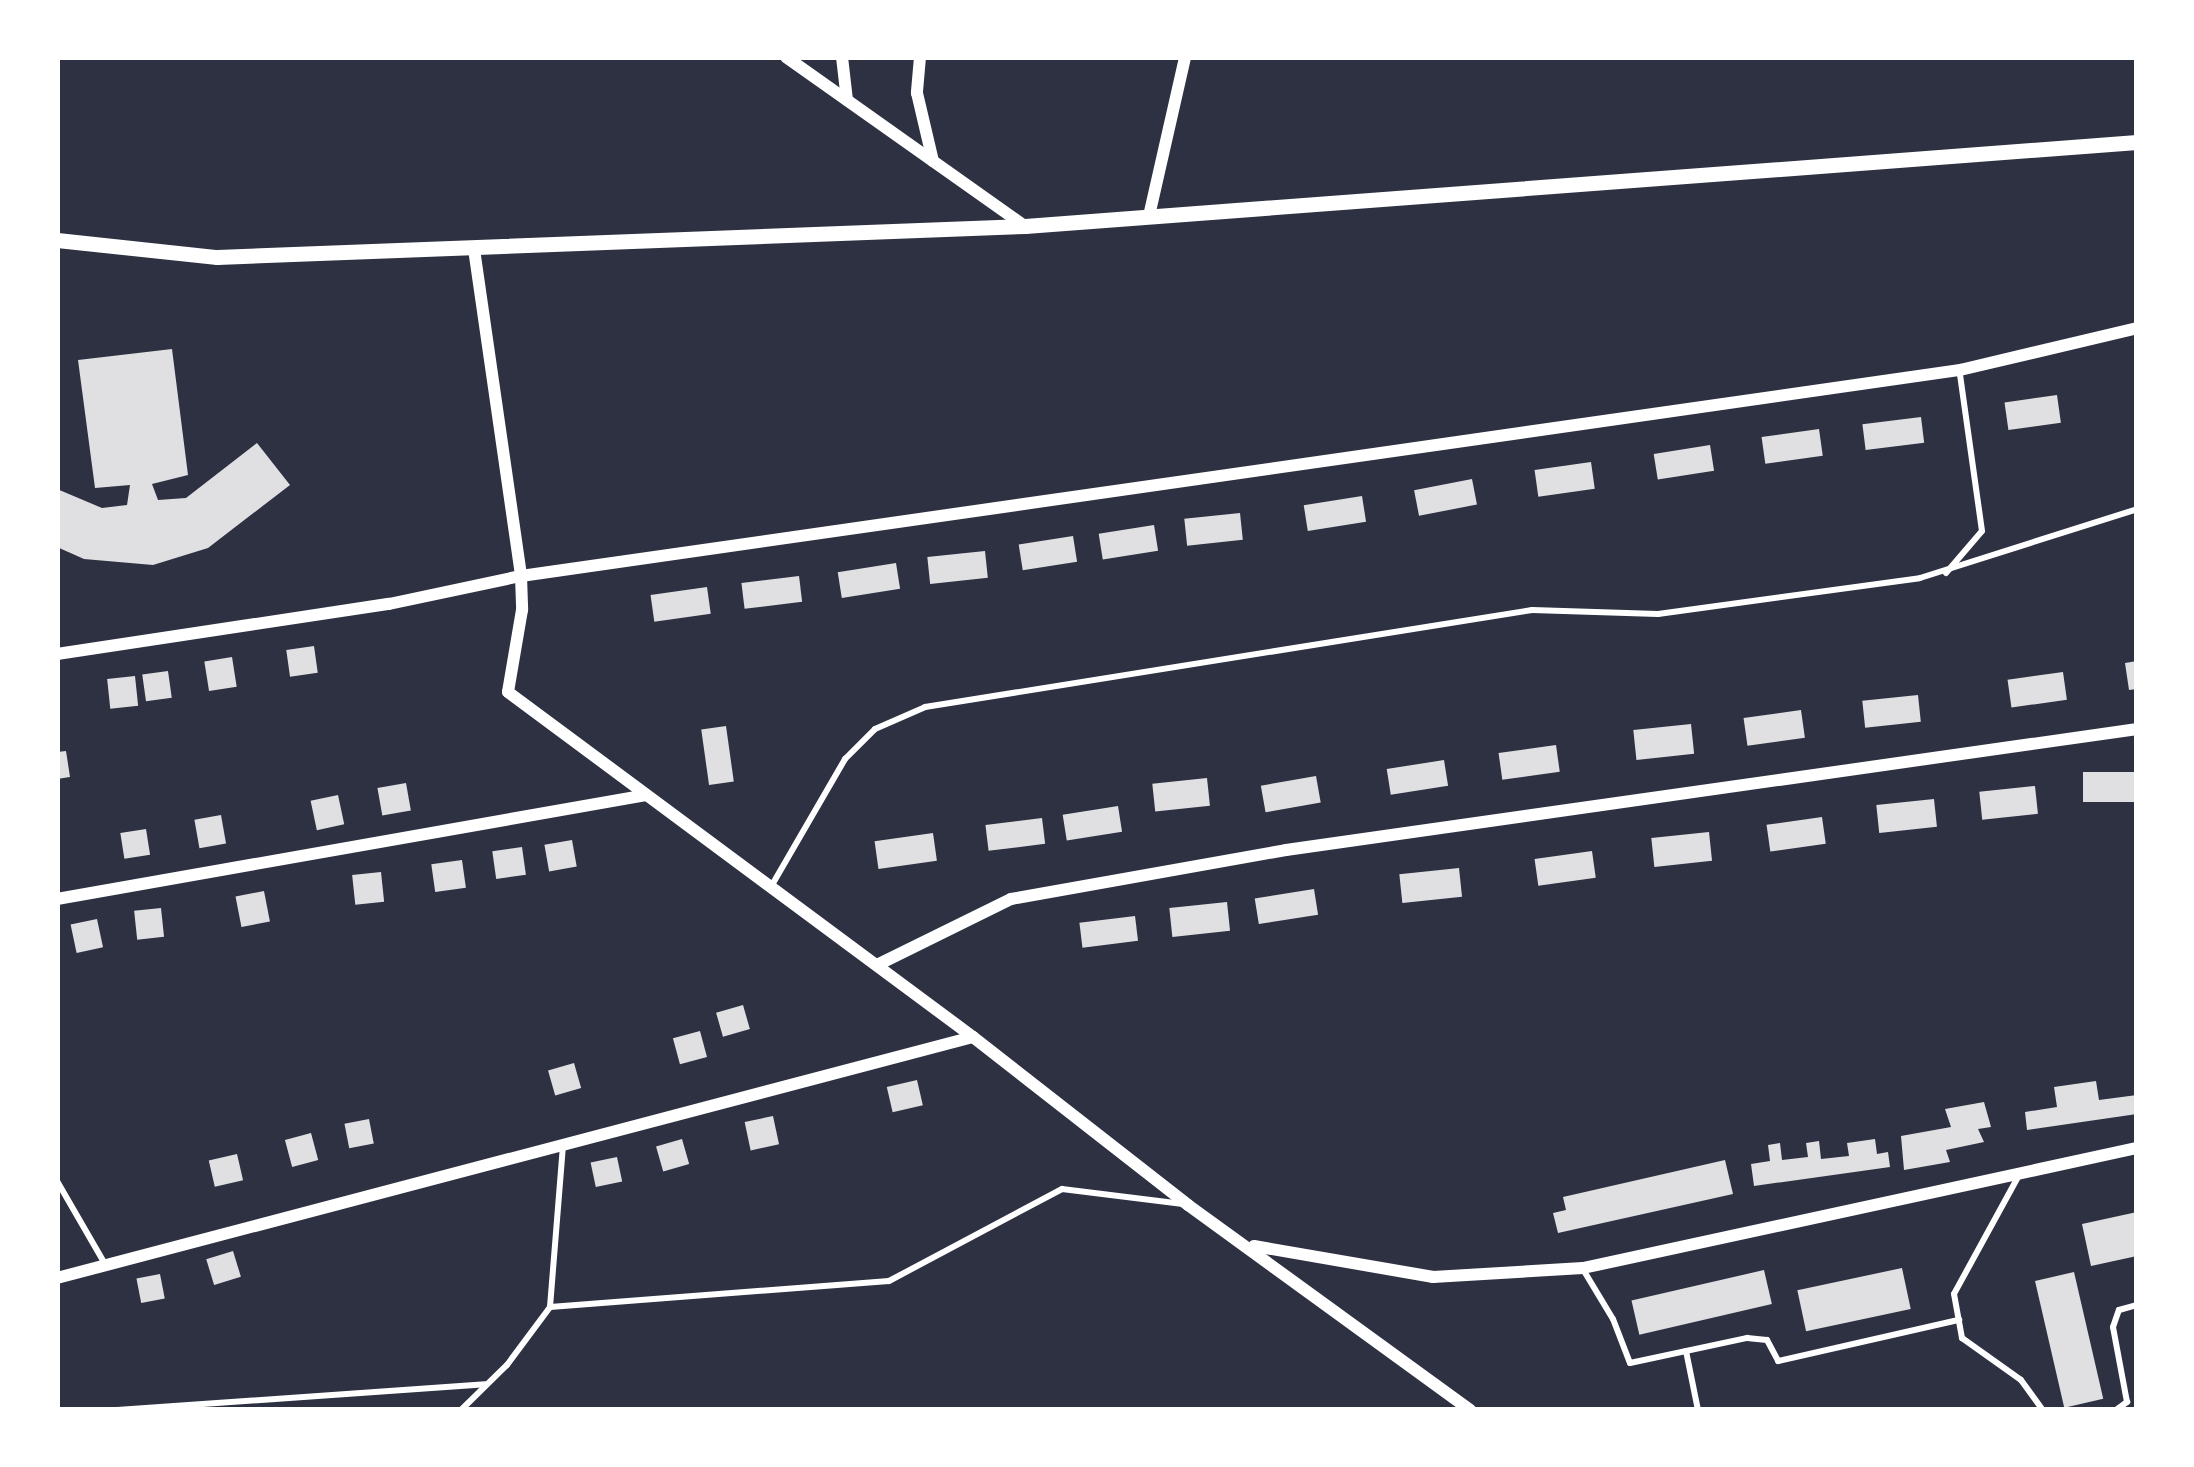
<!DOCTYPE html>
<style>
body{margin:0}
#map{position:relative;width:2194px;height:1467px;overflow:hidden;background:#2d3142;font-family:Overpass,sans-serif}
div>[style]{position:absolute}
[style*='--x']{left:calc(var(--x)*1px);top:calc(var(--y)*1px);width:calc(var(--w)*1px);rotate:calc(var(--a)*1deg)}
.building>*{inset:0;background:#e0e0e3;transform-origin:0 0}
.service>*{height:6px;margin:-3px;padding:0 3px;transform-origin:3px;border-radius:3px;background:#fff}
.minor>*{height:12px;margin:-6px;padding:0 6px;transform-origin:6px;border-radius:6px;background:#fff}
.tertiary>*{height:15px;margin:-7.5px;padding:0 7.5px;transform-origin:7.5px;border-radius:7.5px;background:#fff}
span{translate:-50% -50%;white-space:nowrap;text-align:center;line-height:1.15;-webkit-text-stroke:9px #fff;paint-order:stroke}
.frame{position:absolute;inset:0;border:60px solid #fff;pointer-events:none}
</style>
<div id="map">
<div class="building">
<i style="clip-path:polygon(172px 349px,188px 475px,152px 484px,158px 500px,186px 498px,257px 443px,290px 485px,208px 548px,153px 565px,84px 559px,57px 547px,57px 489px,102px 508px,127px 505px,130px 485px,95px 488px,78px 360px)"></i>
<i style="left:2057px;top:395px;width:28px;height:53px;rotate:82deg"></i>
<i style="left:1921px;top:417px;width:26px;height:59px;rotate:83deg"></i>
<i style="left:1819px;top:429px;width:27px;height:58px;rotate:82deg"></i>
<i style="left:1710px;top:445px;width:26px;height:57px;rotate:81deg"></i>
<i style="left:1591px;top:462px;width:27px;height:57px;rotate:82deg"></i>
<i style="left:1472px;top:479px;width:26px;height:59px;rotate:79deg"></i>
<i style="left:1362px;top:496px;width:26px;height:59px;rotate:81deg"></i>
<i style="left:1240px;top:513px;width:27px;height:56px;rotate:84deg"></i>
<i style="left:1154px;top:525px;width:26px;height:56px;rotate:81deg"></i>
<i style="left:1073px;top:536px;width:26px;height:55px;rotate:81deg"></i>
<i style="left:985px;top:551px;width:27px;height:58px;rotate:84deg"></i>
<i style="left:896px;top:563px;width:26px;height:59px;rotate:81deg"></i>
<i style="left:799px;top:576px;width:26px;height:58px;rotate:83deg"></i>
<i style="left:707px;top:587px;width:27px;height:57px;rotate:82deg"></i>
<i style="left:314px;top:646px;width:27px;height:28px;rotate:82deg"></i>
<i style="left:232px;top:657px;width:30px;height:28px;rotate:81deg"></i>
<i style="clip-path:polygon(2137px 661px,2137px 689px,2129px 690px,2125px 663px)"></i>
<i style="left:168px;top:671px;width:27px;height:26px;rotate:82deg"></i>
<i style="left:2063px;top:672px;width:28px;height:56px;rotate:82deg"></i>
<i style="left:135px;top:676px;width:30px;height:28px;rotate:84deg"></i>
<i style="left:1918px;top:695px;width:27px;height:56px;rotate:84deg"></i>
<i style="left:1801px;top:710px;width:28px;height:58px;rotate:82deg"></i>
<i style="left:1691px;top:724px;width:30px;height:58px;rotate:84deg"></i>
<i style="left:726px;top:726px;width:56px;height:25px;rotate:82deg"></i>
<i style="left:1556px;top:745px;width:27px;height:58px;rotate:82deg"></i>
<i style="clip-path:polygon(66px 751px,70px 777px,57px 779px,57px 752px)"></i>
<i style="left:1444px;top:760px;width:26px;height:58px;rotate:81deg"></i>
<i style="left:2137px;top:772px;width:30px;height:54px;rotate:90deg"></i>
<i style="left:1316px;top:776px;width:27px;height:56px;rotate:80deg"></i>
<i style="left:1207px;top:778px;width:28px;height:55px;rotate:84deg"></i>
<i style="left:406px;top:783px;width:28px;height:29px;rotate:80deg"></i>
<i style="left:2035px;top:786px;width:28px;height:56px;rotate:84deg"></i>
<i style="left:338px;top:795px;width:30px;height:28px;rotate:78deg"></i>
<i style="left:1934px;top:799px;width:28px;height:58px;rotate:84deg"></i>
<i style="left:1118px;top:806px;width:26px;height:56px;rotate:81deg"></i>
<i style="left:221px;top:815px;width:29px;height:27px;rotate:80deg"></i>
<i style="left:1822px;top:817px;width:27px;height:56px;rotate:82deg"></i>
<i style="left:1042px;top:818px;width:26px;height:57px;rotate:83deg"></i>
<i style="left:146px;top:829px;width:26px;height:26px;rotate:81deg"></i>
<i style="left:1709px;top:832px;width:29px;height:58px;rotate:84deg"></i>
<i style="left:933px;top:833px;width:28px;height:59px;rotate:82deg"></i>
<i style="left:572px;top:840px;width:27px;height:28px;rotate:80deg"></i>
<i style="left:522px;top:847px;width:28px;height:30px;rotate:82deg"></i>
<i style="left:1592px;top:851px;width:27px;height:58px;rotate:82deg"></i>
<i style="left:462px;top:860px;width:28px;height:31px;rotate:82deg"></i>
<i style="left:1459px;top:868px;width:29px;height:60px;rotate:84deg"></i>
<i style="left:381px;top:872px;width:30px;height:29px;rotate:84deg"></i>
<i style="left:1314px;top:889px;width:26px;height:60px;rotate:81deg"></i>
<i style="left:264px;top:891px;width:31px;height:29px;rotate:79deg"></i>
<i style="left:1227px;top:902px;width:29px;height:58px;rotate:84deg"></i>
<i style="left:161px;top:908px;width:29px;height:27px;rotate:84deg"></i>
<i style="left:1135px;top:916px;width:25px;height:56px;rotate:83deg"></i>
<i style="left:97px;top:919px;width:29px;height:27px;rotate:78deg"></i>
<i style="left:743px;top:1005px;width:25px;height:28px;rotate:74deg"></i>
<i style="left:700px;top:1031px;width:27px;height:28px;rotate:75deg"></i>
<i style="left:574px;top:1063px;width:26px;height:27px;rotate:74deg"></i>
<i style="left:917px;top:1080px;width:26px;height:31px;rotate:77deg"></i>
<i style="clip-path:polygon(2096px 1081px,2099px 1100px,2137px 1095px,2137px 1114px,2027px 1130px,2025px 1112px,2057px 1107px,2054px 1087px)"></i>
<i style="clip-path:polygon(1984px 1102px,1991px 1127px,1978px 1129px,1984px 1142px,1946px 1150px,1950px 1162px,1904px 1170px,1901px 1136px,1951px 1127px,1945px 1109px)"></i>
<i style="left:773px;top:1116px;width:29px;height:29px;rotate:78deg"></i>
<i style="left:369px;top:1119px;width:25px;height:25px;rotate:79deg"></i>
<i style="left:311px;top:1133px;width:28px;height:27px;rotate:75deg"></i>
<i style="left:682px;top:1139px;width:26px;height:27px;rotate:74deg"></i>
<i style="clip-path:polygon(1875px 1139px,1877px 1154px,1888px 1152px,1890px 1167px,1754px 1186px,1751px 1164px,1770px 1161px,1768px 1145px,1780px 1143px,1782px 1160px,1808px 1157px,1806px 1143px,1819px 1141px,1821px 1159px,1849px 1156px,1847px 1143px)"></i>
<i style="left:237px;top:1154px;width:27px;height:29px;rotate:77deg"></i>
<i style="left:617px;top:1157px;width:25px;height:27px;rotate:78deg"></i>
<i style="clip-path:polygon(1725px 1160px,1733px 1194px,1558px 1233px,1553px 1213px,1566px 1210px,1563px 1197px)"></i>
<i style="clip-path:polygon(2137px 1212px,2137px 1256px,2091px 1266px,2082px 1224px)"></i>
<i style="left:233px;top:1251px;width:27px;height:28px;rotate:73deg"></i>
<i style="left:1902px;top:1268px;width:42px;height:107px;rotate:78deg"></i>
<i style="left:1764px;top:1270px;width:35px;height:136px;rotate:77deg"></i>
<i style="left:2074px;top:1272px;width:130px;height:40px;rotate:77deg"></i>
<i style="left:160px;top:1274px;width:25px;height:24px;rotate:79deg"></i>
</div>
<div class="service">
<i style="--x:1946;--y:573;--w:55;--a:-49.4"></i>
<i style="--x:1982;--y:531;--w:159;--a:-98"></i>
<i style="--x:772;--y:885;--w:146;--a:-59.9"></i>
<i style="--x:845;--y:759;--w:42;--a:-45"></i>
<i style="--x:875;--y:729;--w:55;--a:-23.7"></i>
<i style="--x:925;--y:707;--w:615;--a:-9.08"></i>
<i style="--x:1532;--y:610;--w:126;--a:1.8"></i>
<i style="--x:1658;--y:614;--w:264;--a:-7.8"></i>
<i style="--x:1920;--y:578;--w:228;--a:-17.6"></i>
<i style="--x:2018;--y:1177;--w:133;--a:118.7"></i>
<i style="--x:1954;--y:1294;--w:45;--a:79.7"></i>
<i style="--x:1962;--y:1338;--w:72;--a:35.4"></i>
<i style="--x:2021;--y:1380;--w:37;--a:54"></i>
<i style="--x:57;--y:1181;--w:98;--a:60"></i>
<i style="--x:1584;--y:1271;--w:56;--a:58.9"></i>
<i style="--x:1613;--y:1319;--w:47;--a:68.9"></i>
<i style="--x:1630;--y:1363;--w:120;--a:-12.1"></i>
<i style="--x:1747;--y:1338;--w:20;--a:6"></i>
<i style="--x:1767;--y:1340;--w:24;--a:62"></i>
<i style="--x:1778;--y:1361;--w:186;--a:-12.8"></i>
<i style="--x:550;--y:1307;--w:163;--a:-85.4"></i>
<i style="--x:1686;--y:1351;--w:60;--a:78.5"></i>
<i style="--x:117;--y:1410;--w:369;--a:-4"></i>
<i style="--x:461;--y:1410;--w:64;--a:-44.4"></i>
<i style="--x:507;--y:1365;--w:72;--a:-53.4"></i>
<i style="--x:550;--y:1307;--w:340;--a:-4.4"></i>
<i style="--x:889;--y:1281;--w:196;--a:-28"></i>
<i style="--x:1062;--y:1189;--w:122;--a:7.1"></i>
<i style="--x:2116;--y:1410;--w:14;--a:-36"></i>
<i style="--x:2127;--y:1402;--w:76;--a:-100.6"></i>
<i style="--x:2113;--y:1327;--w:18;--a:-71"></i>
<i style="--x:2119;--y:1310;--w:19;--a:-16"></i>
</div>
<div class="minor">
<i style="--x:786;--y:57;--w:293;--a:35.3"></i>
<i style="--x:842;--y:57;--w:43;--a:83.4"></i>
<i style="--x:920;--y:57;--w:36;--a:95"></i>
<i style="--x:917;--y:93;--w:70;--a:76.8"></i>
<i style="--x:1149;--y:216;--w:163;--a:-77.2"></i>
<i style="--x:474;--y:249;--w:330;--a:81.8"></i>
<i style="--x:521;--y:576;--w:34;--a:88"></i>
<i style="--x:522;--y:610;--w:83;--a:99.7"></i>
<i style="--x:508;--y:692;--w:579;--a:36.57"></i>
<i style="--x:973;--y:1037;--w:273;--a:38"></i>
<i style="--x:1188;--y:1205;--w:349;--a:36"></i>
<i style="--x:57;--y:654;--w:336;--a:-8.6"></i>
<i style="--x:389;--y:604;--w:135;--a:-12"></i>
<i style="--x:521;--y:576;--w:1454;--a:-8.15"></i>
<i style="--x:1960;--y:370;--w:182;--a:-13.3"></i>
<i style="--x:57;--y:899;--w:598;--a:-10.01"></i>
<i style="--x:877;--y:965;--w:149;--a:-26.2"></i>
<i style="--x:1011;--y:899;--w:279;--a:-10.1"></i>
<i style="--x:1286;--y:850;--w:860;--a:-8.09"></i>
<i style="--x:1254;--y:1246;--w:182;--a:9.8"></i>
<i style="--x:1433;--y:1277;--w:150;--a:-3.4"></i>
<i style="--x:1583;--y:1268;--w:567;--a:-12.22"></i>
<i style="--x:57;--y:1278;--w:947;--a:-14.74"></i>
</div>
<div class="tertiary">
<i style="--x:57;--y:240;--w:161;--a:6.1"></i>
<i style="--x:217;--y:257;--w:809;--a:-2.2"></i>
<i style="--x:1025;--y:226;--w:1115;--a:-4.32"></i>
</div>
<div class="frame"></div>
</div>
